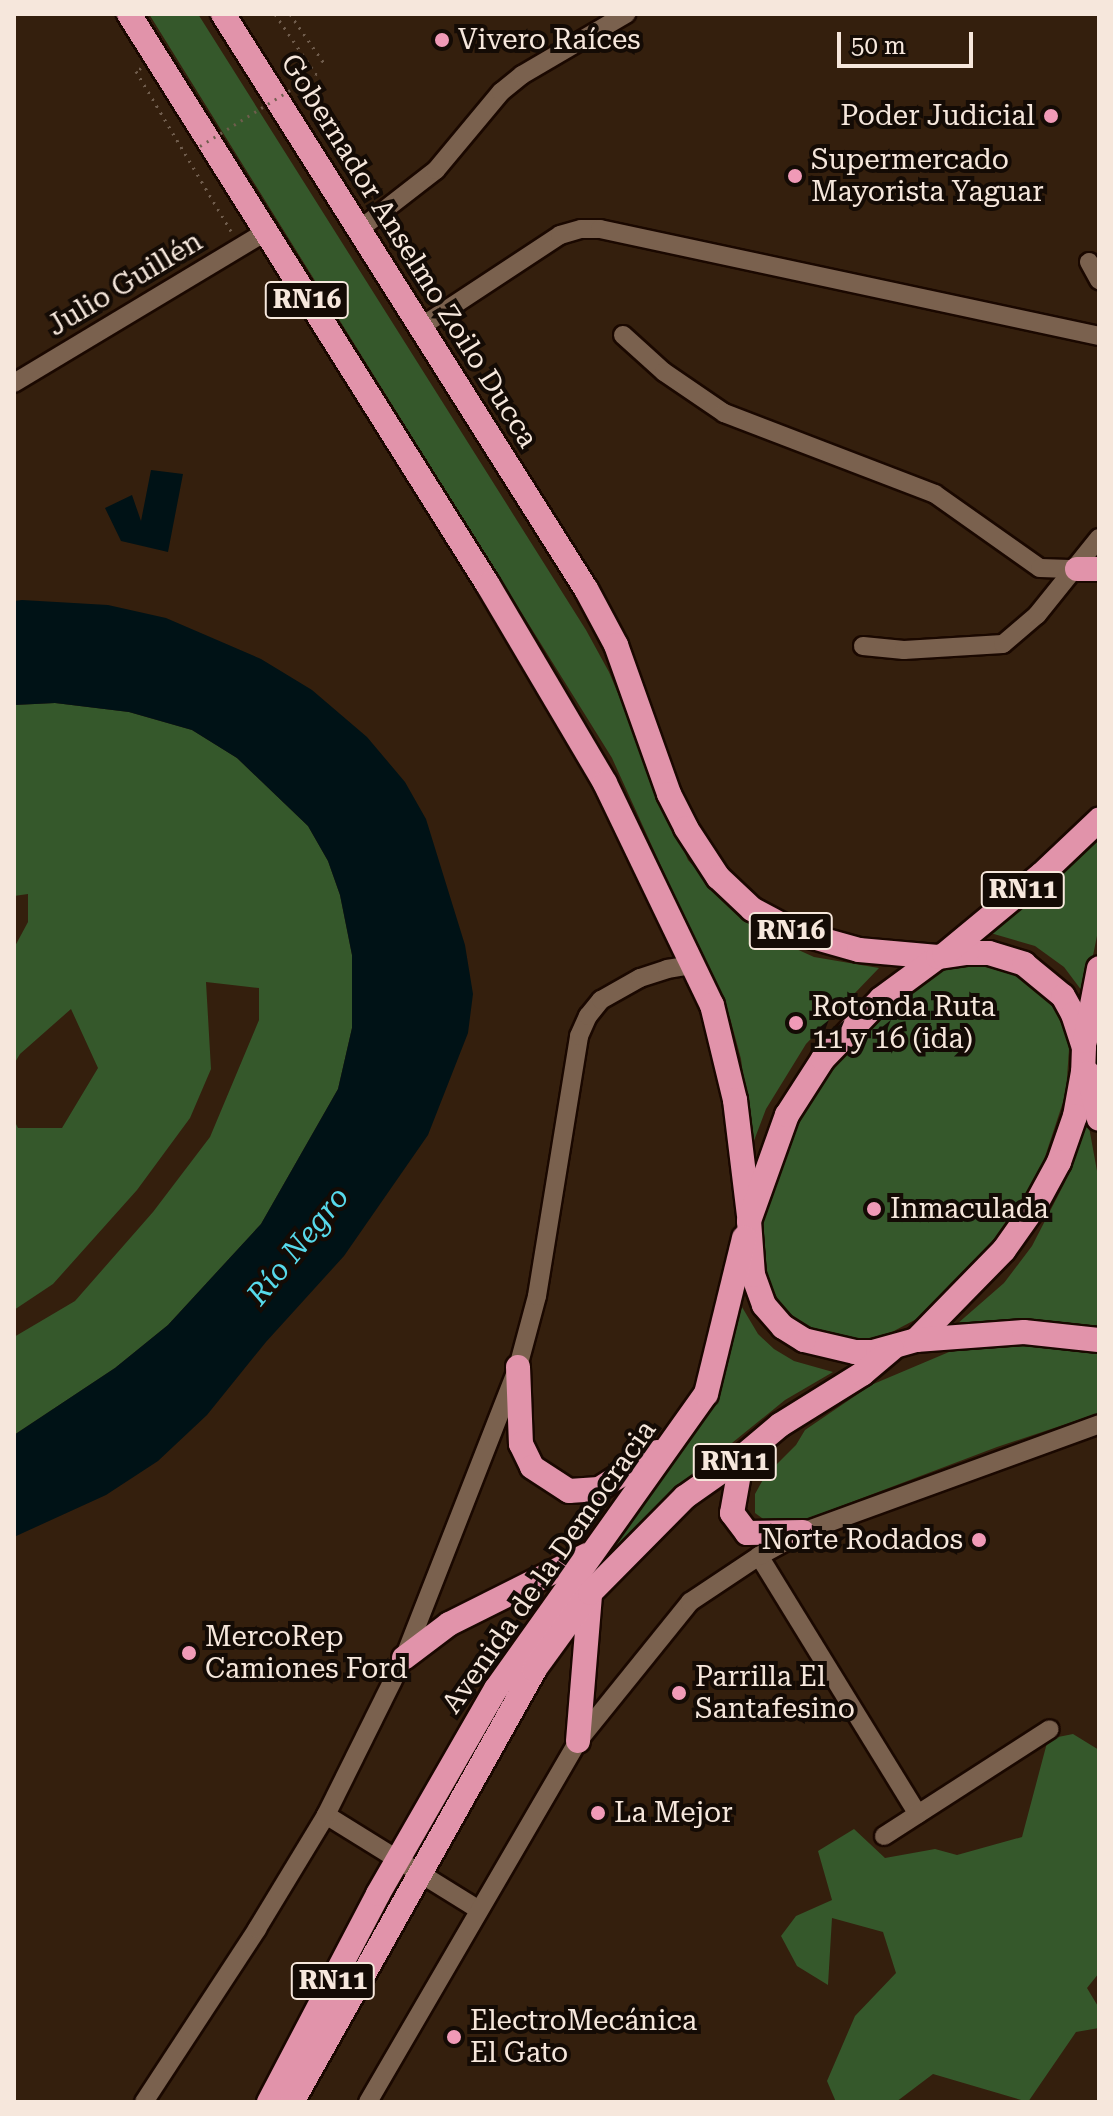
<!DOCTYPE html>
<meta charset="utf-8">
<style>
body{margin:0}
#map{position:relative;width:1113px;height:2116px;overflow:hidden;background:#341f0d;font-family:"Roboto Serif",serif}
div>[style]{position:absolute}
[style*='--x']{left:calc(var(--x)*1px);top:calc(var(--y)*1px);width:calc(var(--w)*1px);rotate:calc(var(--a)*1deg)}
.green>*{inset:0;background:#35582b}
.water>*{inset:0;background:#001216}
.path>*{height:3px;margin-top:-1.5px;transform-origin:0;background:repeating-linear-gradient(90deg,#705d4d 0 2px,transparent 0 8px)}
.roads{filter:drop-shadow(2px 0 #1a0800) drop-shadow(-2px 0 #1a0800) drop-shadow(0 2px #1a0800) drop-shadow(0 -2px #1a0800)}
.minor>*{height:18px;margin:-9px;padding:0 9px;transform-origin:9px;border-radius:9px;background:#7a614e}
.highway>*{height:24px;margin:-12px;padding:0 12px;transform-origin:12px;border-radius:12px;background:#e193aa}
.path-bridge>*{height:3px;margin-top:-1.5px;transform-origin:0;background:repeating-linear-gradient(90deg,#705d4d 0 2px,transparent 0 8px)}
.dots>*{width:22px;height:22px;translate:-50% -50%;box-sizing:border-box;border:4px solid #140b05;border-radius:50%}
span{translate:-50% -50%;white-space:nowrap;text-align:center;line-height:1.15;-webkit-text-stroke:8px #140b05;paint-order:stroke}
.shield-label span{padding:2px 6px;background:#140b05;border:2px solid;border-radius:6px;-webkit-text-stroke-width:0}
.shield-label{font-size:26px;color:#f6e7dc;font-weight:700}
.poi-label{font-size:28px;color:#f6e7dc}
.left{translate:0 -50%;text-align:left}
.right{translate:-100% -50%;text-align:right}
.street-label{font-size:28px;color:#f6e7dc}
.water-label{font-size:30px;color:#57d9ea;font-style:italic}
.frame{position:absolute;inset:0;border:16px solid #f6e7dc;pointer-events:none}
.scale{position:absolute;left:837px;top:32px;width:136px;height:36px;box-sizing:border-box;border:4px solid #f6e7dc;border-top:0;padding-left:10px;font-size:24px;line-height:28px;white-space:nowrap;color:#f6e7dc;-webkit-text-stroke:6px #140b05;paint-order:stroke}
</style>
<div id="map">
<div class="green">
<i style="clip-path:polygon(149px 14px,198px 14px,586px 630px,609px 672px,688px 860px,731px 908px,783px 943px,814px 957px,879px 968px,806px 1044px,766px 1109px,752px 1146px,741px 1059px,730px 1018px,612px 758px)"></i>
<i style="clip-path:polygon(55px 703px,129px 712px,192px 730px,237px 758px,308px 826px,328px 861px,340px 895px,352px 955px,352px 1028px,338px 1089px,261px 1224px,168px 1325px,115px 1368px,14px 1435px,14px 1337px,75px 1301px,153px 1212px,210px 1137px,259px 1020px,259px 988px,206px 982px,211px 1069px,190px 1118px,137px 1190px,53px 1284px,14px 1310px,14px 1120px,18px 1128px,62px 1128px,98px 1068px,71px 1009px,20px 1054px,14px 1064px,14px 948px,28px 922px,28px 894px,14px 896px,14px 705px)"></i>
<i style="clip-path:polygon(1099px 826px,1099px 926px,1085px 995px,1064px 967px,1035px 946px,987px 932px)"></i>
<i style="clip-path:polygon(981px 962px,1011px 969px,1052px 1000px,1063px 1016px,1069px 1049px,1066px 1093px,1042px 1166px,1000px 1239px,926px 1314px,892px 1332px,871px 1338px,851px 1339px,817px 1332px,790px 1315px,779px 1302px,765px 1273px,762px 1257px,763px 1218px,769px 1194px,794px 1126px,816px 1087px,846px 1047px,914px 984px,946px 966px)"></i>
<i style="clip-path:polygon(1089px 1127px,1099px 1182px,1099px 1329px,1048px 1322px,958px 1328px,957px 1324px,1004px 1283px,1032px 1246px,1065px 1182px,1084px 1128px)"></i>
<i style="clip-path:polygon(739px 1302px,758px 1334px,774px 1349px,794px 1361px,833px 1372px,785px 1400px,669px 1494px,608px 1556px,712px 1407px)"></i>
<i style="clip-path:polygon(1023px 1341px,1099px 1349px,1099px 1413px,997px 1447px,791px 1525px,770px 1524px,755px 1513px,755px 1494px,765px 1476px,796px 1445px,805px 1430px,871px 1385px,949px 1352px)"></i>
<i style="clip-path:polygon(1073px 1734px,1099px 1750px,1099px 1973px,1087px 1988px,1099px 2008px,1099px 2028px,1076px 2032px,1028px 2102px,933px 2074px,896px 2102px,836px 2102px,827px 2081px,855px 2016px,896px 1973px,883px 1932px,832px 1918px,828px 1985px,797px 1966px,781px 1936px,796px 1916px,832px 1900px,818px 1851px,854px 1829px,885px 1858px,935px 1849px,957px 1855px,1022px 1837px,1048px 1739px)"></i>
</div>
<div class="water">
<i style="clip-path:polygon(151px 470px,183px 474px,168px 552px,121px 541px,105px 508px,132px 495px,141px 521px)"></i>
<i style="clip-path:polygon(22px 600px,108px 605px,166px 618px,261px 659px,312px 690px,367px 737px,405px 782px,426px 819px,465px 945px,473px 994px,468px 1033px,428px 1135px,344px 1256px,266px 1342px,207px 1415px,158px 1461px,106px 1495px,14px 1537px,14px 1435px,115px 1368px,168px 1325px,261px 1224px,338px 1089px,352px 1028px,352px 955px,340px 895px,328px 861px,308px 826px,237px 758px,192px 730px,129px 712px,55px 703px,14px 705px,14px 601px)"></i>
</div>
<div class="path">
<i style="--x:275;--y:14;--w:73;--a:55.7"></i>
<i style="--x:290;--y:14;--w:60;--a:55.2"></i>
<i style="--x:141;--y:68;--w:6;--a:149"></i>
<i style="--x:136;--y:71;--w:186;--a:59.3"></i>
</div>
<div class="roads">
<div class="minor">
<i style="--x:360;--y:229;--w:96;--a:-37.8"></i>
<i style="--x:436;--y:170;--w:102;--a:-50.2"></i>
<i style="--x:501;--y:92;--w:27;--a:-39"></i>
<i style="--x:522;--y:75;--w:121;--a:-30.4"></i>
<i style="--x:1089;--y:262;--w:21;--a:61"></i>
<i style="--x:422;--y:326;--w:165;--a:-33.4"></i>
<i style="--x:560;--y:235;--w:22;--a:-16"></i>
<i style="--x:581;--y:229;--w:19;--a:0"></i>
<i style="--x:600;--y:229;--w:510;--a:12.1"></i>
<i style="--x:623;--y:335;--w:55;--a:42.1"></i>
<i style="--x:664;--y:372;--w:73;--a:34.3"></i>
<i style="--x:724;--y:413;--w:226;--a:21"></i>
<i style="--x:935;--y:494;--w:128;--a:35.2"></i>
<i style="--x:1040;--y:568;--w:37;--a:2"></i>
<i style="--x:14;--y:383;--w:292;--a:-31"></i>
<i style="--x:863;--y:646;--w:41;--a:5.6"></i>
<i style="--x:904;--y:650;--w:99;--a:-3.5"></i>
<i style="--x:1003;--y:644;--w:45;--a:-40.5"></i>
<i style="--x:1037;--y:615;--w:99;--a:-51.2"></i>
<i style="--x:759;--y:1556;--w:303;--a:58.4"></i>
<i style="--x:326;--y:1815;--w:180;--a:31.8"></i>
<i style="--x:884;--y:1836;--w:197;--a:-32.8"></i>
<i style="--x:144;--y:2102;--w:207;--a:-56.8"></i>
<i style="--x:257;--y:1929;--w:133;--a:-58.8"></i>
<i style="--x:326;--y:1815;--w:175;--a:-63.6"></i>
<i style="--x:404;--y:1658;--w:313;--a:-68.6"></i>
<i style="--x:518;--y:1367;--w:73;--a:-75"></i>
<i style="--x:537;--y:1296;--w:263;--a:-80.8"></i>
<i style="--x:579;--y:1036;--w:22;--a:-66"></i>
<i style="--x:588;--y:1016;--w:21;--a:-51"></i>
<i style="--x:601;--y:1000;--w:45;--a:-29.4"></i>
<i style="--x:640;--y:978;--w:28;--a:-18"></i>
<i style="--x:667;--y:969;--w:26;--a:-9"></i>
<i style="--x:368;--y:2102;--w:418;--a:-59.8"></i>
<i style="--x:578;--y:1741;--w:179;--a:-51.1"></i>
<i style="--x:690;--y:1602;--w:83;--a:-33.7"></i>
<i style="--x:759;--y:1556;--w:50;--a:-28.6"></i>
<i style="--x:803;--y:1532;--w:315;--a:-20"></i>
</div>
<div class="highway">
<i style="--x:129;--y:14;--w:674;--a:57.84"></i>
<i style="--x:488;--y:585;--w:230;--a:59.4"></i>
<i style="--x:605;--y:783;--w:246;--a:64.3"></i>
<i style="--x:712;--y:1005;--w:98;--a:76.4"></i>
<i style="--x:735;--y:1100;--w:116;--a:83.1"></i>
<i style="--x:223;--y:14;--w:680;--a:57.74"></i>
<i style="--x:586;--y:589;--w:64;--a:61.8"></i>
<i style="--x:616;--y:645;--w:158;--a:70.4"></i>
<i style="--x:669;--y:794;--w:38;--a:63"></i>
<i style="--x:686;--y:828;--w:59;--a:56.9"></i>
<i style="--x:718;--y:877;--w:47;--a:43.3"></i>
<i style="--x:752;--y:909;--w:49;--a:28.1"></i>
<i style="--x:795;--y:932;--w:66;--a:15.7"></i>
<i style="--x:859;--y:950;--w:79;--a:5.1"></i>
<i style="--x:1077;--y:569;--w:22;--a:0"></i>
<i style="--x:967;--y:953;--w:22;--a:0"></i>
<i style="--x:989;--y:953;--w:37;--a:17"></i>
<i style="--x:1024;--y:964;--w:50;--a:39.4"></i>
<i style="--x:1063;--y:996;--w:21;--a:61"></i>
<i style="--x:1073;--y:1014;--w:35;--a:72"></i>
<i style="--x:1084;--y:1047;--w:25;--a:92"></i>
<i style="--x:1083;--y:1072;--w:45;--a:100.3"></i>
<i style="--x:1075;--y:1116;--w:49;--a:109.2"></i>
<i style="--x:1059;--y:1162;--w:50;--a:118.6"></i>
<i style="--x:1035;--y:1206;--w:54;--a:125.2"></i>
<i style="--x:1004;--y:1250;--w:126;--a:134.4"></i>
<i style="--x:916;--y:1340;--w:45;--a:164.4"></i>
<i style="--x:873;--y:1352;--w:18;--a:180"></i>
<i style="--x:855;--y:1352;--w:52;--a:-166.8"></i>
<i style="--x:804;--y:1340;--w:25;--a:-148"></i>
<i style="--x:783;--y:1327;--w:29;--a:-131"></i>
<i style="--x:764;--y:1305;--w:32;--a:-110"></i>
<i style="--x:753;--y:1275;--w:54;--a:-94.2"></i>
<i style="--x:749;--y:1221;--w:113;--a:-70.3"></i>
<i style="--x:787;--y:1115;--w:67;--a:-57.3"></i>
<i style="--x:823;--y:1059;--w:83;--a:-46"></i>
<i style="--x:881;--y:999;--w:71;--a:-36.4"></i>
<i style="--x:938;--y:957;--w:29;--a:-8"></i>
<i style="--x:944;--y:955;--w:127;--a:-39.6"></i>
<i style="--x:1042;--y:874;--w:79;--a:-43.5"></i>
<i style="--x:1085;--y:1041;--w:74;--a:-79.1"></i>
<i style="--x:1088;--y:1073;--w:47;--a:76.6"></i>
<i style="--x:916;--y:1340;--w:108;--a:-4.2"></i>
<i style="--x:1024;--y:1332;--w:75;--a:6.1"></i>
<i style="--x:518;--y:1367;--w:77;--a:87.8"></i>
<i style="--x:521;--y:1444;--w:25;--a:64"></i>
<i style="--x:532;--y:1467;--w:44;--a:33"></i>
<i style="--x:569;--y:1491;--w:30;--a:-4"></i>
<i style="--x:599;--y:1489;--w:69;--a:-32.5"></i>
<i style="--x:742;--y:1457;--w:57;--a:100.1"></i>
<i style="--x:732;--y:1513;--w:25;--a:53"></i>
<i style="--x:747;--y:1533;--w:56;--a:-1"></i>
<i style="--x:404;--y:1658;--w:56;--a:-37.1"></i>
<i style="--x:449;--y:1624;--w:154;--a:-26.6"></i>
<i style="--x:578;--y:1741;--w:145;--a:-85.3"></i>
<i style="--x:269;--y:2102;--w:235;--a:-62.3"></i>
<i style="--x:378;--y:1894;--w:237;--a:-60.1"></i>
<i style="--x:496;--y:1689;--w:362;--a:-54.6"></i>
<i style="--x:706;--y:1394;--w:161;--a:-76.3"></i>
<i style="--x:292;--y:2102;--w:495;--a:-60.7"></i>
<i style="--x:534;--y:1670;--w:95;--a:-54"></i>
<i style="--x:590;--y:1593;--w:135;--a:-45.3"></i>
<i style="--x:685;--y:1497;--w:70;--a:-35.1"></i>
<i style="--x:742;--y:1457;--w:50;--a:-40.1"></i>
<i style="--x:780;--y:1425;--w:97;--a:-31.9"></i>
<i style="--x:862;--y:1374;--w:39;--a:-40"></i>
</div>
</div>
<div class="path-bridge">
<i style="--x:200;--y:146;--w:137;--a:-31.8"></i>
</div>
<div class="dots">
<i style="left:442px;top:40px;background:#f09ab7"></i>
<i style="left:1051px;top:116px;background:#f09ab7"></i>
<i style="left:795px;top:176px;background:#f09ab7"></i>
<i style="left:796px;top:1023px;background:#f09ab7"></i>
<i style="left:874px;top:1209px;background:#f09ab7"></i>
<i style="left:979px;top:1540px;background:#f09ab7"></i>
<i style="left:189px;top:1653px;background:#f09ab7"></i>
<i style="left:679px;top:1693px;background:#f09ab7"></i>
<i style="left:598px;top:1813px;background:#f09ab7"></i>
<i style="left:454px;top:2037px;background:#f09ab7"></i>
</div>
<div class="shield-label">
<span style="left:307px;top:300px">RN16</span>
<span style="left:1023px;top:890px">RN11</span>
<span style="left:791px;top:931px">RN16</span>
<span style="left:735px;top:1462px">RN11</span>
<span style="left:333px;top:1981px">RN11</span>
</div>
<div class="poi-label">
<span class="left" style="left:458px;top:40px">Vivero Raíces</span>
<span class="right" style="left:1035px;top:116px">Poder Judicial</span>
<span class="left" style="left:811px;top:176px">Supermercado<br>Mayorista Yaguar</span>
<span class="left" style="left:812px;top:1023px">Rotonda Ruta<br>11 y 16 (ida)</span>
<span class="left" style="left:890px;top:1209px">Inmaculada</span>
<span class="right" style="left:963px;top:1540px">Norte Rodados</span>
<span class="left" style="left:205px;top:1653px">MercoRep<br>Camiones Ford</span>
<span class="left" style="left:695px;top:1693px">Parrilla El<br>Santafesino</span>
<span class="left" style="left:614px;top:1813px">La Mejor</span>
<span class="left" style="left:470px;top:2037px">ElectroMecánica<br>El Gato</span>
</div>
<div class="street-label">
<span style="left:409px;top:251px;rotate:58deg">Gobernador Anselmo Zoilo Ducca</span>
<span style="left:125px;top:284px;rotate:-31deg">Julio Guillén</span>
<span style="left:549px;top:1567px;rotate:-55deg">Avenida de la Democracia</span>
</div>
<div class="water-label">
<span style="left:298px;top:1246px;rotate:-51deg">Río Negro</span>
</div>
<div class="frame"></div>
<div class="scale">50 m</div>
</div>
